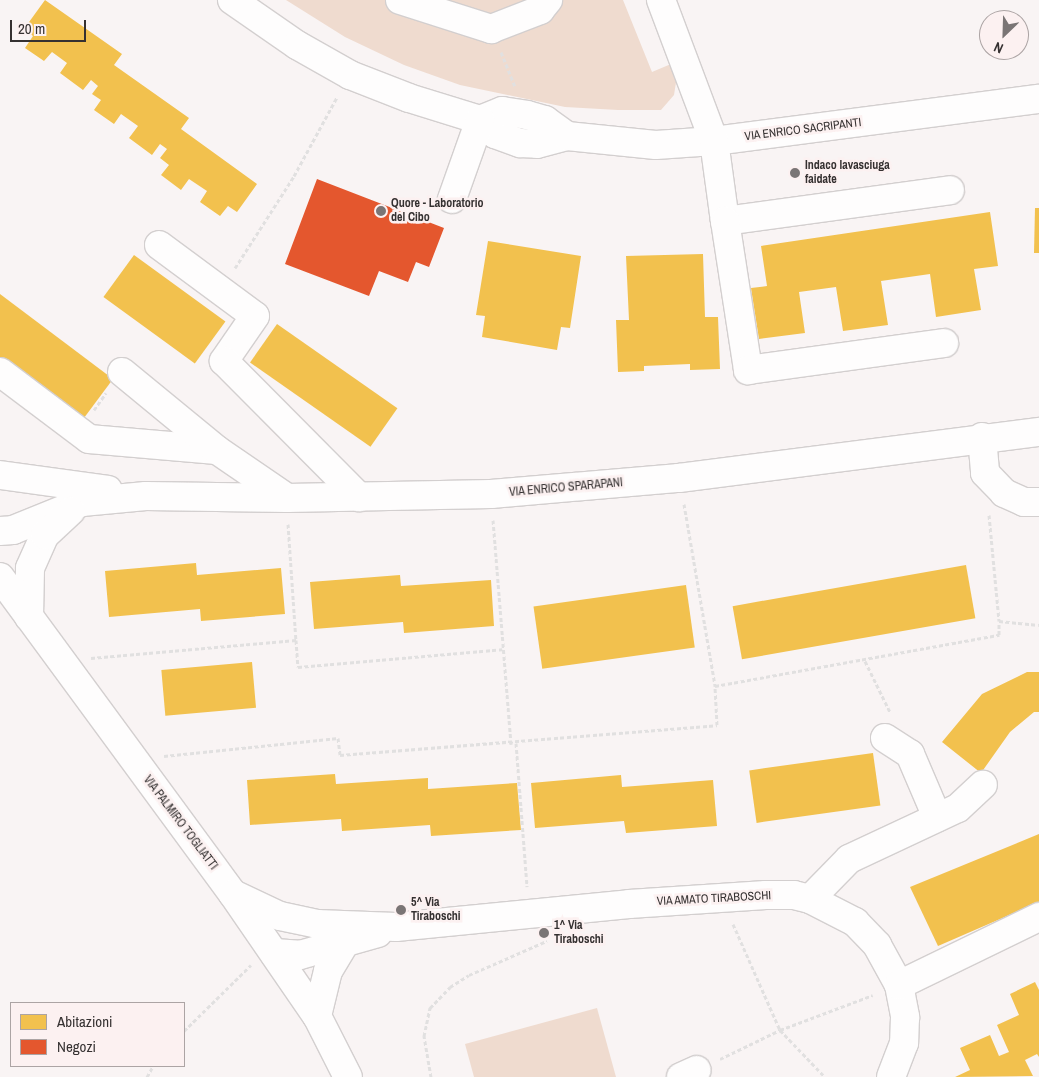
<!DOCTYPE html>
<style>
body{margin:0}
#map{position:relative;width:1039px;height:1077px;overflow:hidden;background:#f9f4f4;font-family:"Archivo Narrow",sans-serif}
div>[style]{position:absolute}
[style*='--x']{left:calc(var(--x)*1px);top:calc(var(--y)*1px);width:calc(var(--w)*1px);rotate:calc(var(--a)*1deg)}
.green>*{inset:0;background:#efdbcf}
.homes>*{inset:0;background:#f2c14e;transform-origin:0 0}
.shops>*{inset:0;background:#e4572e}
.path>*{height:3px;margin-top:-1.5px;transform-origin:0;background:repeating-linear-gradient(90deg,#e1e0e0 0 4px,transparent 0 6.5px)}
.roads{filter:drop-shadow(1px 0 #d3cfcf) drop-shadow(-1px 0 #d3cfcf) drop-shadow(0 1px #d3cfcf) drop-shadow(0 -1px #d3cfcf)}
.minor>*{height:28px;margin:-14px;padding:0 14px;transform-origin:14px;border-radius:14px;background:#fefdfd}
.dots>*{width:14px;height:14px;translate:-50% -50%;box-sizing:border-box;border:2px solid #fcf1f1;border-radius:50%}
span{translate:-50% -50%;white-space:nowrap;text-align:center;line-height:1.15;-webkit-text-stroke:5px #fcf1f1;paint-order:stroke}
.street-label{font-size:12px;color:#353131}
.poi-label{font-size:12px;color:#353131;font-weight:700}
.left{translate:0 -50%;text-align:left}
.legend{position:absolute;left:10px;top:1002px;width:175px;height:65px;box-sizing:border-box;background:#fcf1f1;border:1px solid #aca4a4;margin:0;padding:6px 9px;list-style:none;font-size:15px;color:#353131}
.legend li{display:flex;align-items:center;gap:10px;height:25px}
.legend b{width:25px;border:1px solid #aca4a4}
.north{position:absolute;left:979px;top:10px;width:50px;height:50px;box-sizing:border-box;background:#fcf1f1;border:1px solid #aca4a4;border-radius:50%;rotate:204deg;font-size:14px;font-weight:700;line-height:20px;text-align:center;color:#353131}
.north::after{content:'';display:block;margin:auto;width:18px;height:22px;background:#7a7575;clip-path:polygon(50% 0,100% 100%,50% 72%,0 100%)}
.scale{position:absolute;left:10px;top:20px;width:76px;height:22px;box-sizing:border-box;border:2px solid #353131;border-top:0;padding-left:6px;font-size:15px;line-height:18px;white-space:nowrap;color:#353131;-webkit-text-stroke:4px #fcf1f1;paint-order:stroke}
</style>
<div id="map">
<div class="green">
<i style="clip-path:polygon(286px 0,623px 0,652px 72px,671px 64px,677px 76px,674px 95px,661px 110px,618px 110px,565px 107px,460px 85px,404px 65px,345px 37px)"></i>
<i style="clip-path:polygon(597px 1008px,616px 1077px,474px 1077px,465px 1044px)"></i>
</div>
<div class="homes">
<i style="clip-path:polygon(45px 0,122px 54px,114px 65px,189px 118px,181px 129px,257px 184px,237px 212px,228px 206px,220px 216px,200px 202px,207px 191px,189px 179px,181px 190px,161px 175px,169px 165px,160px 158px,167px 149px,160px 144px,152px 155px,129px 138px,138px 126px,121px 114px,114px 124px,94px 110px,101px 100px,92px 94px,98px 86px,91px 80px,83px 90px,60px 73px,67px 63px,52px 52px,44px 61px,25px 48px,33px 36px,24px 29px)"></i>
<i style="clip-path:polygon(1035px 208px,1039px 208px,1039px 253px,1034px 253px)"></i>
<i style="clip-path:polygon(990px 212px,998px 266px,974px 269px,981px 310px,936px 317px,930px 274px,881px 281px,888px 325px,843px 331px,836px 287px,799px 292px,805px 333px,759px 339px,751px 288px,767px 286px,761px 246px)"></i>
<i style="clip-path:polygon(488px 241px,581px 256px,570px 328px,561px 327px,557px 350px,482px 337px,485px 316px,476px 315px)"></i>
<i style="clip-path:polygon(703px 254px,705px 317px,718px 317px,720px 369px,690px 370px,690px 364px,644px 366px,644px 371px,618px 372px,616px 320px,629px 320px,626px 256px)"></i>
<i style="left:134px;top:255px;width:113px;height:52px;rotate:36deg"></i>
<i style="clip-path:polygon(0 294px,113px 379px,81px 422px,0 361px)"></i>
<i style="left:277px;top:324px;width:147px;height:47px;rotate:35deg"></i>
<i style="clip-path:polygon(196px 563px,197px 575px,281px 568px,285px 614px,201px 621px,200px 609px,109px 617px,105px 571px)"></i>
<i style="left:966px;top:565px;width:54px;height:237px;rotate:80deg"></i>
<i style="clip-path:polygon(400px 575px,401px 586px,491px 580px,494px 626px,404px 633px,403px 622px,314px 629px,310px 582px)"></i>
<i style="left:686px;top:585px;width:63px;height:154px;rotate:82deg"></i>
<i style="left:252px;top:662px;width:46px;height:91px;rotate:85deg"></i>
<i style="clip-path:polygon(1027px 672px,1039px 672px,1039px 712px,1034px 712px,1010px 732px,981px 773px,942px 742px,982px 694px)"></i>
<i style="left:873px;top:753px;width:53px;height:125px;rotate:82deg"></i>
<i style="clip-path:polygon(335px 774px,336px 784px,428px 778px,428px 789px,517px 783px,521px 830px,431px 836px,430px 825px,342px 831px,341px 819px,250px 825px,247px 780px)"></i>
<i style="clip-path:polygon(621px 775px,622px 787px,713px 780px,717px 826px,626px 833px,624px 821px,535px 828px,531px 783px)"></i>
<i style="clip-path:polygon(1039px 834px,1039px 902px,938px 946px,910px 887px)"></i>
<i style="clip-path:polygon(1035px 982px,1039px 990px,1039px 1057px,1037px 1054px,1025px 1060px,1033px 1076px,955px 1077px,970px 1070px,960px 1048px,990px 1035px,999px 1056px,1009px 1052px,997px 1025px,1019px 1015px,1010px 994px)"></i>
</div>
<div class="shops">
<i style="clip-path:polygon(317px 179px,444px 228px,429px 267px,416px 262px,408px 282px,379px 271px,369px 296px,285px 264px)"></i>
</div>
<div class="path">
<i style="--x:501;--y:52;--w:37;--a:68"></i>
<i style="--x:235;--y:268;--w:109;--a:-57.3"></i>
<i style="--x:294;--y:176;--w:90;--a:-61.4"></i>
<i style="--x:94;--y:410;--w:21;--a:-55"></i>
<i style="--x:684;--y:504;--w:185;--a:80.3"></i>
<i style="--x:989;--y:515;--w:106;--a:84.6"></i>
<i style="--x:493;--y:520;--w:225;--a:85.4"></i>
<i style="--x:288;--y:524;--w:116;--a:86.1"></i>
<i style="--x:91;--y:658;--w:206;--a:-5"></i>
<i style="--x:296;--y:640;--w:27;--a:86"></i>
<i style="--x:298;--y:667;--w:205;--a:-5"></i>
<i style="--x:865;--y:661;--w:57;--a:63.9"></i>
<i style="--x:516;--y:743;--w:144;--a:85.6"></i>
<i style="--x:164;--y:756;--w:175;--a:-5.9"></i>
<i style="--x:338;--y:738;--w:17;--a:83"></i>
<i style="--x:340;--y:755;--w:378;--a:-4.5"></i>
<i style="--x:717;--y:725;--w:39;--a:-93"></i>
<i style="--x:715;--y:686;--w:289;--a:-10.2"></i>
<i style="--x:999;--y:635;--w:14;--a:-90"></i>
<i style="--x:999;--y:621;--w:40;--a:5.7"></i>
<i style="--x:733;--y:924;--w:116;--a:66.1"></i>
<i style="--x:780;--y:1030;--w:65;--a:46.2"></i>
<i style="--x:184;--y:1031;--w:94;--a:-44.6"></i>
<i style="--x:720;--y:1059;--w:67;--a:-25.8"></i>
<i style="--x:780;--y:1030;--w:99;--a:-20.6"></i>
<i style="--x:147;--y:1077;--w:13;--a:-61"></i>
<i style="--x:431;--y:1077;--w:42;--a:-99.7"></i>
<i style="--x:424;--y:1036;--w:29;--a:-78"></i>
<i style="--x:430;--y:1008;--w:29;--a:-46"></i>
<i style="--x:450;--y:987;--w:22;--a:-32"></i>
<i style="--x:469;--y:975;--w:85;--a:-23.6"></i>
</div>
<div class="roads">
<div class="minor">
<i style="--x:232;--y:0;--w:79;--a:34.7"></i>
<i style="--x:297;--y:45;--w:61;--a:29.5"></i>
<i style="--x:350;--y:75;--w:63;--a:21.3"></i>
<i style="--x:409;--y:98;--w:74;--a:17.2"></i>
<i style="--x:480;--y:120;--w:21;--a:43"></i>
<i style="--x:495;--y:134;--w:27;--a:20"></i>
<i style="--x:520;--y:143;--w:17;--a:3"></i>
<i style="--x:537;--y:144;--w:31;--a:-15"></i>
<i style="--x:567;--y:136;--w:89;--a:5.8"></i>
<i style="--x:656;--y:145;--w:58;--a:-3.9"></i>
<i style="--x:714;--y:141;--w:328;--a:-7.4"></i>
<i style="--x:400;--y:0;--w:96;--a:17.7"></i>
<i style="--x:491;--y:29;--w:53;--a:-21.2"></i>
<i style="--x:540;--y:10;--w:13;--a:-51"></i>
<i style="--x:661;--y:0;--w:151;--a:69.4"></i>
<i style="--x:714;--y:141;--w:81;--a:82.2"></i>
<i style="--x:725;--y:221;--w:227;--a:-7.8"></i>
<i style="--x:480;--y:120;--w:24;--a:-22"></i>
<i style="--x:502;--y:111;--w:25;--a:9"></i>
<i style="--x:527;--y:115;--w:19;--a:16"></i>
<i style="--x:545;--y:120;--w:27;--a:36"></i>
<i style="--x:452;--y:199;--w:84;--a:-70.5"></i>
<i style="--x:725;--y:221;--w:151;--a:81.2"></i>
<i style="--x:748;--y:370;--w:198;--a:-7.8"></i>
<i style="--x:159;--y:245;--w:119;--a:36.5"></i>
<i style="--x:255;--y:316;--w:55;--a:124.6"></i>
<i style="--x:224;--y:361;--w:192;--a:45.2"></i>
<i style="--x:0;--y:372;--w:111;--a:37"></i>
<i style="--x:89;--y:439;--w:128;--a:4.9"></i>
<i style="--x:122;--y:372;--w:123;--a:39.4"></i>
<i style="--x:217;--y:450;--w:85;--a:34.4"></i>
<i style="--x:982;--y:437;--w:36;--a:85"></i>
<i style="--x:985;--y:473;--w:28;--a:46"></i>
<i style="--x:1004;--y:493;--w:22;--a:24"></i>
<i style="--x:1024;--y:502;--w:15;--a:0"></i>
<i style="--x:0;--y:475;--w:109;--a:7.9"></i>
<i style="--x:0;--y:531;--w:13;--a:-4"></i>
<i style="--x:13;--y:530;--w:74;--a:-22.1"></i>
<i style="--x:82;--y:502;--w:64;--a:-5.4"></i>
<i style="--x:146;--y:496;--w:141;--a:0.8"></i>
<i style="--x:287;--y:498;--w:204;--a:-1.1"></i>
<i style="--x:491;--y:494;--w:189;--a:-4.9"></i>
<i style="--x:679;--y:478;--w:363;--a:-7.3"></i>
<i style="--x:0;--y:577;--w:393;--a:53.7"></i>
<i style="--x:233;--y:894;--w:148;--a:55.5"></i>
<i style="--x:317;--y:1016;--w:68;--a:63.1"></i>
<i style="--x:29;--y:617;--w:49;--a:-88.8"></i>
<i style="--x:30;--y:568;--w:36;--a:-66"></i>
<i style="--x:45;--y:535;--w:35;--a:-43"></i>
<i style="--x:885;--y:738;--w:30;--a:33"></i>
<i style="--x:910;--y:754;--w:69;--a:66.8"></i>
<i style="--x:233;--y:894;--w:52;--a:25.1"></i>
<i style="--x:280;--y:916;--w:38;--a:12"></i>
<i style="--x:317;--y:924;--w:79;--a:2.2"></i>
<i style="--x:396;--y:927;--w:234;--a:-5.6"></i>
<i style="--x:629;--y:904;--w:137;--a:-3.8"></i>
<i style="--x:766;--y:895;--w:28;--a:0"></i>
<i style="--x:794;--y:895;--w:16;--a:14"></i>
<i style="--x:810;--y:899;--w:51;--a:27.1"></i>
<i style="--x:855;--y:922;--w:32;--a:46"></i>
<i style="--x:877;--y:945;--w:46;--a:61.2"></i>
<i style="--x:899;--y:985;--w:33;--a:79"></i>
<i style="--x:905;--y:1017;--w:26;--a:92"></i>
<i style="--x:904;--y:1043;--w:36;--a:111"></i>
<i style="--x:810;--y:899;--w:56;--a:-45.7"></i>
<i style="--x:849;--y:859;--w:120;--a:-25.1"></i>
<i style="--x:958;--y:808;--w:34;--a:-43"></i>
<i style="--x:274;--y:953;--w:26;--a:4"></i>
<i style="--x:300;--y:955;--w:81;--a:-15.8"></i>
<i style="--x:899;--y:985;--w:156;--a:-25.9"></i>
<i style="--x:317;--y:1016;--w:46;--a:-76.3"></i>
<i style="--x:328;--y:971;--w:31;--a:-59"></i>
<i style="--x:681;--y:1077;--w:17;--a:-24"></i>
</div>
</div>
<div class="dots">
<i style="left:795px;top:173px;background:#7a7575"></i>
<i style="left:381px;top:211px;background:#7a7575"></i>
<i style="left:401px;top:910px;background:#7a7575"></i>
<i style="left:544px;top:933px;background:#7a7575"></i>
</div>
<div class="street-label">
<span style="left:803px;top:130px;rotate:-7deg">VIA ENRICO SACRIPANTI</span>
<span style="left:566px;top:488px;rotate:-5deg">VIA ENRICO SPARAPANI</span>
<span style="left:180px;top:823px;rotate:53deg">VIA PALMIRO TOGLIATTI</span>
<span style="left:714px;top:899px;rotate:-3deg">VIA AMATO TIRABOSCHI</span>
</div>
<div class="poi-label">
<span class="left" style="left:805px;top:173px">Indaco lavasciuga<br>faidate</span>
<span class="left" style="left:391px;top:211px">Quore - Laboratorio<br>del Cibo</span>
<span class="left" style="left:411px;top:910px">5^ Via<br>Tiraboschi</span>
<span class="left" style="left:554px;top:933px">1^ Via<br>Tiraboschi</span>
</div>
<ul class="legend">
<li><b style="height:14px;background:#f2c14e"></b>Abitazioni</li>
<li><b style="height:14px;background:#e4572e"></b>Negozi</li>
</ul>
<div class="north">N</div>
<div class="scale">20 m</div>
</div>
